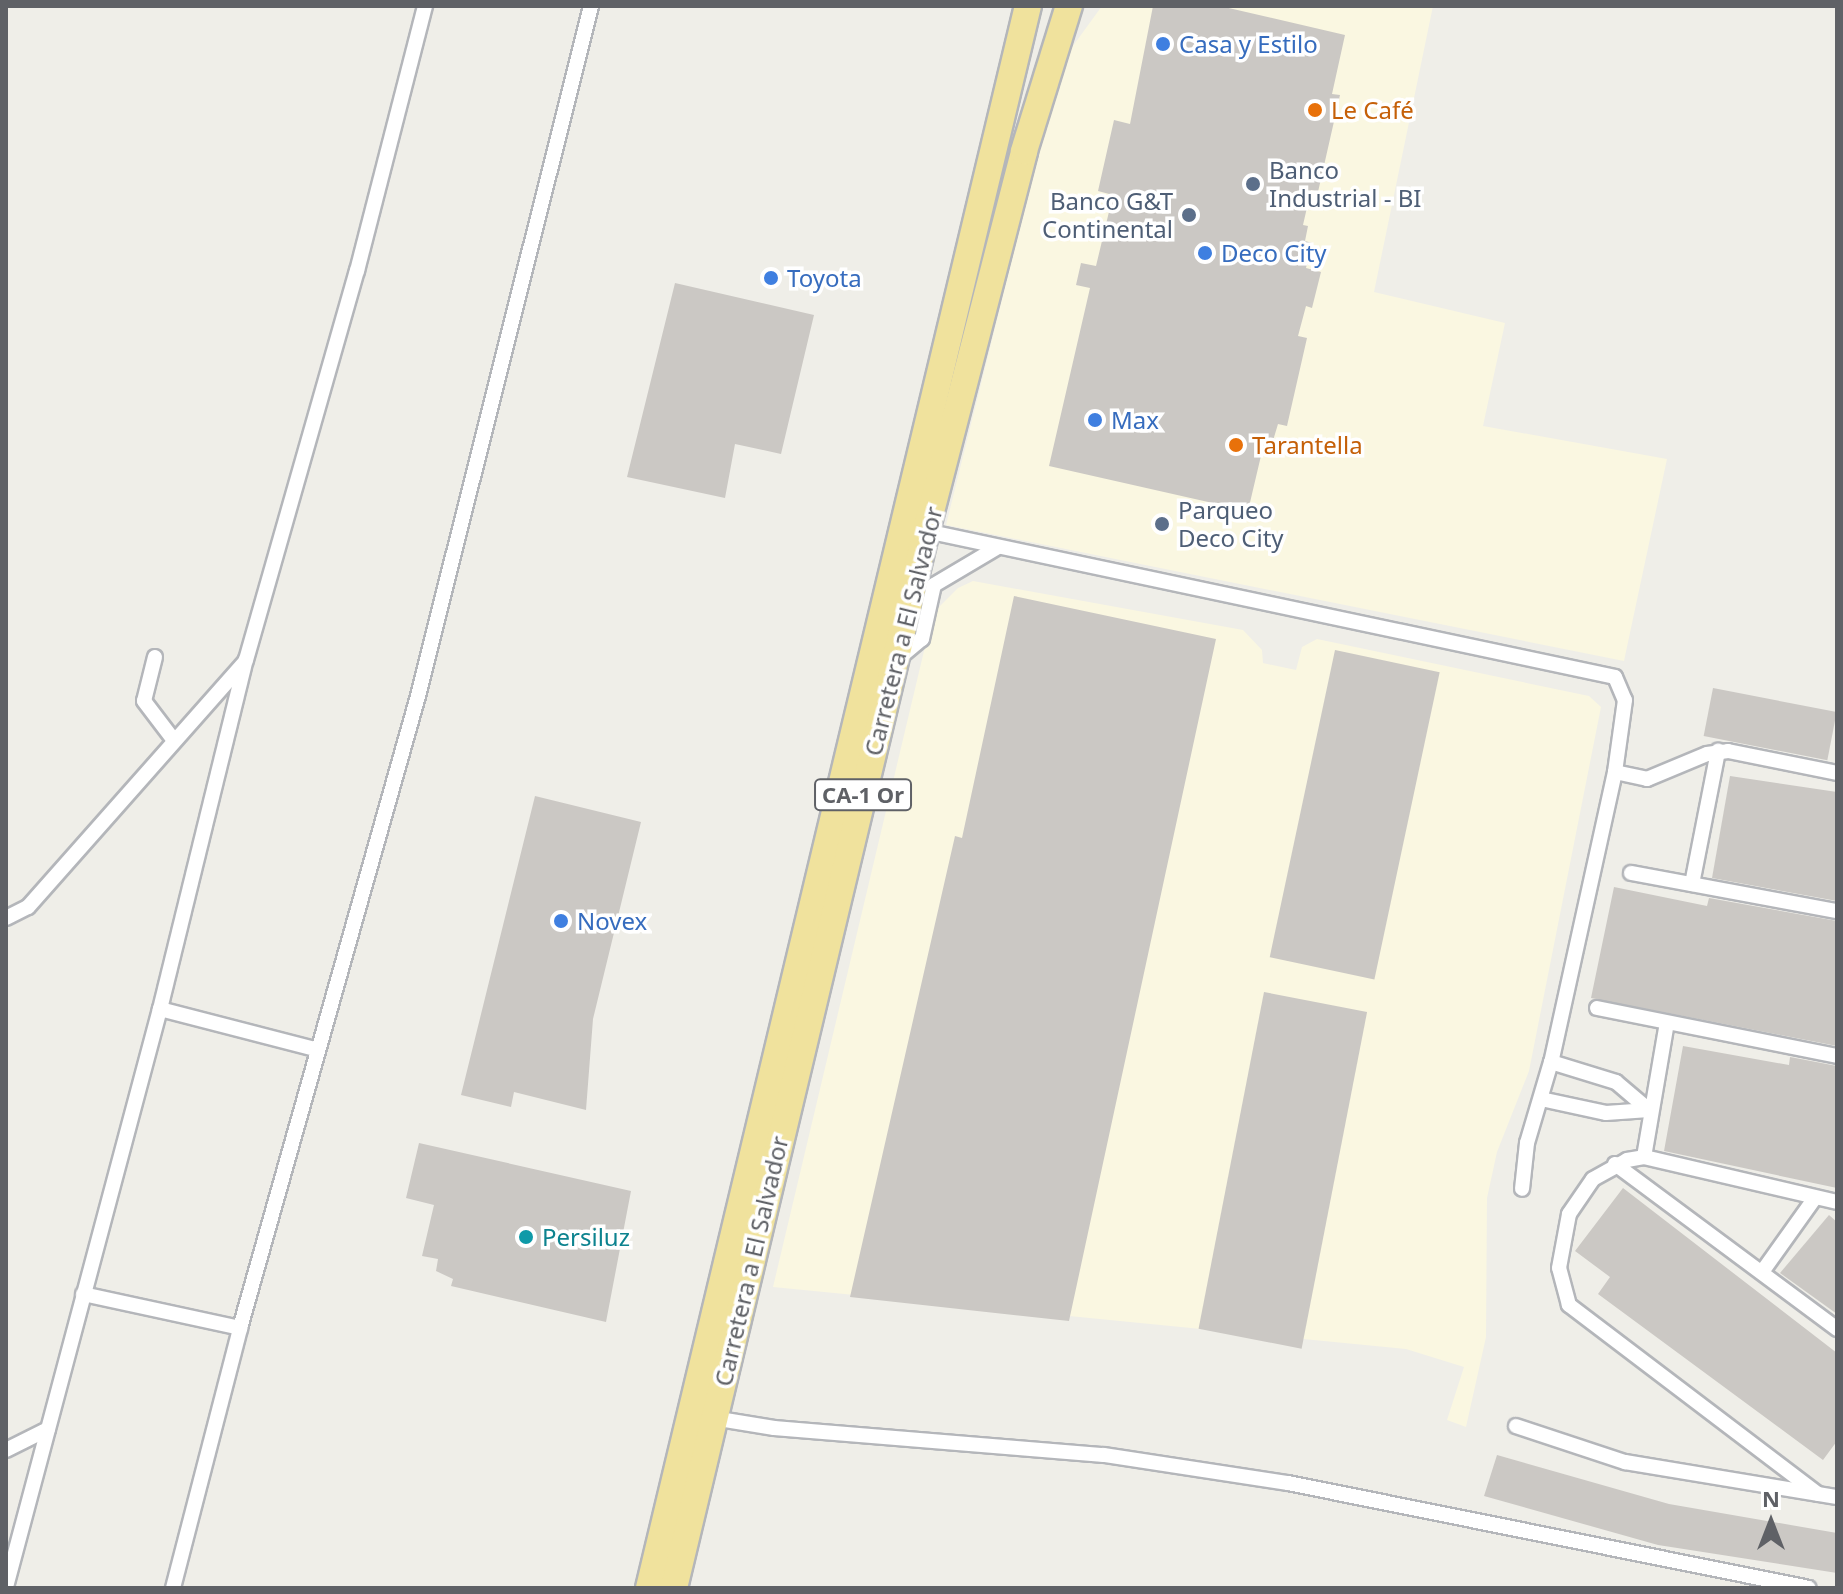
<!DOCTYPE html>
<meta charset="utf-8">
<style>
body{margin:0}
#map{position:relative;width:1843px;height:1594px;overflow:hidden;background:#efeee8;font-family:"Noto Sans",sans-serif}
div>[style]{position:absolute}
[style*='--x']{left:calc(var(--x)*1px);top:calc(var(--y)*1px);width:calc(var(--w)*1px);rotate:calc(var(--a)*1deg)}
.commercial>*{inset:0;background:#faf7e1}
.building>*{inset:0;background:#cbc8c4;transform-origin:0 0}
.roads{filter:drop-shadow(2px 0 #b4b6ba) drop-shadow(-2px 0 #b4b6ba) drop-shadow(0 2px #b4b6ba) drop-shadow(0 -2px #b4b6ba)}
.street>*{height:14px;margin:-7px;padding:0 7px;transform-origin:7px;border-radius:7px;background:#fff}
.highway>*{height:26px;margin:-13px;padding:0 13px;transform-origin:13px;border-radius:13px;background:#f0e29d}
.dots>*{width:22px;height:22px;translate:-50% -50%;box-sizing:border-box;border:4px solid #fff;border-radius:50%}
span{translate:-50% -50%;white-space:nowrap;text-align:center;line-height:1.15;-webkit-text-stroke:7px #fff;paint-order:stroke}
.shield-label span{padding:2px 6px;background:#fff;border:2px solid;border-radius:6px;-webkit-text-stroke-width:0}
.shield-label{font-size:22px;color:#5f6166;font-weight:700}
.shop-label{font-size:24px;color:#366cbe}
.left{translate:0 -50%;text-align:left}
.food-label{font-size:24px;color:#c56008}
.service-label{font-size:24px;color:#4e5e75}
.right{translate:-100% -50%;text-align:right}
.street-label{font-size:24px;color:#5f6166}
.culture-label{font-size:24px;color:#0d838f}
.frame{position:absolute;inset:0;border:8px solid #5f6166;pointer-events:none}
.north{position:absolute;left:1731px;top:1482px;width:80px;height:80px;-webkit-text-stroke:6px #fff;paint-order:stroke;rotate:0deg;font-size:22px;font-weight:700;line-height:32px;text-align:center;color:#5f6166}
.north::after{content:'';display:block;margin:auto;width:28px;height:36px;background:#5f6166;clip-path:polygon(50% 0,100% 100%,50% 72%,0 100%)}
</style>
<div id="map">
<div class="commercial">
<i style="clip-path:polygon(1102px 6px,1433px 6px,1374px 292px,1505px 323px,1483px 426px,1667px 459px,1624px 661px,946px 525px,1052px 98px,1070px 50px)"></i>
<i style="clip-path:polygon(973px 581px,1243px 630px,1262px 650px,1263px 663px,1296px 670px,1302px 647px,1317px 639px,1589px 696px,1601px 707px,1529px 1071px,1497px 1152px,1487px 1198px,1486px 1337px,1466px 1427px,1447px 1420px,1464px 1367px,1406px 1349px,773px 1287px,933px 613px,958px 588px)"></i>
</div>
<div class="building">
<i style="clip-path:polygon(1153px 6px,1220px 6px,1345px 35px,1332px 94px,1340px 95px,1318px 192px,1311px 190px,1303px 225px,1308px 226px,1305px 241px,1312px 243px,1306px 268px,1321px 272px,1312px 308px,1306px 306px,1298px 336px,1307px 338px,1287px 426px,1278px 424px,1272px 444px,1264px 443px,1248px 511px,1049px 466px,1090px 288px,1076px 285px,1081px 263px,1096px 266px,1113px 195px,1098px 191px,1114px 120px,1130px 124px)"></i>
<i style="clip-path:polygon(675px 283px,814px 315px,781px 454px,735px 444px,725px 498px,627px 477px)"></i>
<i style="clip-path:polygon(1014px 596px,1216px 639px,1069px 1321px,850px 1297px,955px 836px,962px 838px)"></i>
<i style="left:1335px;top:650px;width:107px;height:314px;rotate:12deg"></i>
<i style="left:1713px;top:688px;width:126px;height:49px;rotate:11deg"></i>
<i style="clip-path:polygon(1730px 776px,1837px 792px,1837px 901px,1712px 878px)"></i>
<i style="clip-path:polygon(535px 796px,641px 822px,593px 1019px,586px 1110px,514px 1092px,511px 1107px,461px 1095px)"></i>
<i style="clip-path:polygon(1614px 887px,1707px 906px,1709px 898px,1837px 921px,1837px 1046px,1591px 998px)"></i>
<i style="left:1264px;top:992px;width:105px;height:343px;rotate:11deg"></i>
<i style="clip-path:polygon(1683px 1046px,1789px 1065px,1790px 1057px,1837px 1066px,1837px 1188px,1664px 1151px)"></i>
<i style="clip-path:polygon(419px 1143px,631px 1191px,606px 1322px,451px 1286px,453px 1279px,436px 1271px,438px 1259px,422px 1256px,434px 1205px,406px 1198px)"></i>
<i style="clip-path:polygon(1623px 1188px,1837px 1353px,1837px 1441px,1823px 1460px,1598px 1294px,1610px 1277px,1575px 1251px)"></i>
<i style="clip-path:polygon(1829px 1215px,1837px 1222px,1837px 1314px,1780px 1273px)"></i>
<i style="clip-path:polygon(1497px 1455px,1669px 1504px,1837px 1533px,1837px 1573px,1658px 1545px,1484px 1496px)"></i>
</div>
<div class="roads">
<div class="street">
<i style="--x:926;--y:531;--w:704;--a:11.96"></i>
<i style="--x:1615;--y:677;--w:25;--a:67"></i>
<i style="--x:1625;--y:700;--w:73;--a:97.9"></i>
<i style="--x:1615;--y:772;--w:297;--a:102.4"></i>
<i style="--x:1551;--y:1062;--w:84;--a:106.5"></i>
<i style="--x:1527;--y:1143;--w:46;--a:96.2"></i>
<i style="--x:155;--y:657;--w:45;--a:104"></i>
<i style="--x:144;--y:701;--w:48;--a:52.7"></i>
<i style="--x:899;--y:658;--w:30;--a:-40"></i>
<i style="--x:922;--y:639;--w:55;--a:-77.5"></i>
<i style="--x:934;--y:585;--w:74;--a:-30.7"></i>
<i style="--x:1615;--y:772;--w:33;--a:12"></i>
<i style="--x:1647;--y:779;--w:65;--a:-22.6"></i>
<i style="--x:1707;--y:754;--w:21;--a:-8"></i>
<i style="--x:1728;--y:751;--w:111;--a:11.4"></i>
<i style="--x:1631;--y:873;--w:209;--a:10.5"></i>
<i style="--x:1692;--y:884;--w:136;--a:-78.9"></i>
<i style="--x:6;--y:918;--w:25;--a:-27"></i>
<i style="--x:28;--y:907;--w:327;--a:-48.5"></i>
<i style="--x:1597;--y:1008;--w:245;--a:11.3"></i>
<i style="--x:160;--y:1009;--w:163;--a:14.5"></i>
<i style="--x:1551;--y:1062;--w:68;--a:17.1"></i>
<i style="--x:1616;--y:1082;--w:43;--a:40.3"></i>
<i style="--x:1541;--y:1099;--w:66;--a:12.2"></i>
<i style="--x:1606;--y:1113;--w:43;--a:-4"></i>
<i style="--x:1644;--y:1157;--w:136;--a:-80.3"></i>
<i style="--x:1615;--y:1164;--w:277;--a:36.6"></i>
<i style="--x:1762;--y:1272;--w:90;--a:-54.5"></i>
<i style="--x:83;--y:1294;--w:161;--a:12.2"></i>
<i style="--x:713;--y:1418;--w:62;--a:9.3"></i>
<i style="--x:774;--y:1428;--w:331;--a:4.7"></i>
<i style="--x:1104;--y:1455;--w:186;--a:8.7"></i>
<i style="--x:1288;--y:1483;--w:531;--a:11.39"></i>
<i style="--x:1516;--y:1426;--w:115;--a:18.3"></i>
<i style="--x:1625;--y:1462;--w:215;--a:9.4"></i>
<i style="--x:6;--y:1450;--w:47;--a:-26.6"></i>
<i style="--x:1818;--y:1494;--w:313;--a:-142.8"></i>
<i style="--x:1569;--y:1305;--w:38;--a:-105"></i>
<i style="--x:1559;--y:1268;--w:55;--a:-79.5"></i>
<i style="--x:1569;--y:1214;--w:42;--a:-55.6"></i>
<i style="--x:1593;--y:1179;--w:39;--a:-29"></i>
<i style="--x:1627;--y:1160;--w:17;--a:-10"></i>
<i style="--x:1644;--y:1157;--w:198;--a:13.1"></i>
<i style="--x:6;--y:1587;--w:598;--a:-75.08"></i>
<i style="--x:160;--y:1009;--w:359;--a:-76.2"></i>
<i style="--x:246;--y:660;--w:405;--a:-74.1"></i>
<i style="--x:357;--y:271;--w:274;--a:-75.6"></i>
<i style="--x:173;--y:1588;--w:268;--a:-75.5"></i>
<i style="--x:240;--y:1328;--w:657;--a:-74.27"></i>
<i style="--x:418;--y:696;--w:711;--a:-75.92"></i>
</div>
<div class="highway">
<i style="--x:649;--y:1588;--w:1627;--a:-76.53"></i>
<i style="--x:674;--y:1588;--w:1087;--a:-76.59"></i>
<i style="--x:926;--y:531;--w:392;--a:-75.5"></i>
<i style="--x:1024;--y:151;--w:152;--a:-72.8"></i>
</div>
</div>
<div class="dots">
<i style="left:1163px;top:44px;background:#3f7fe0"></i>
<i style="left:1315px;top:110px;background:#e8710a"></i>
<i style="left:1253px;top:184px;background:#5c6f8a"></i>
<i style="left:1189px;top:215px;background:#5c6f8a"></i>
<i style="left:1205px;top:253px;background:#3f7fe0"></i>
<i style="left:771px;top:278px;background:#3f7fe0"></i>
<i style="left:1095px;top:420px;background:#3f7fe0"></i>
<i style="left:1236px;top:445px;background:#e8710a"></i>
<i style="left:1162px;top:524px;background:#5c6f8a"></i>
<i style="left:561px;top:921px;background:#3f7fe0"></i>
<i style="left:526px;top:1237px;background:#0f9aa8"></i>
</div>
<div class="shield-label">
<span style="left:863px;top:795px">CA-1 Or</span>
</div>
<div class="shop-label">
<span class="left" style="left:1179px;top:44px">Casa y Estilo</span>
<span class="left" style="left:1221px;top:253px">Deco City</span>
<span class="left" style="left:787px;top:278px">Toyota</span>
<span class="left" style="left:1111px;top:420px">Max</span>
<span class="left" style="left:577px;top:921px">Novex</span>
</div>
<div class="food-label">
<span class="left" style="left:1331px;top:110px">Le Café</span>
<span class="left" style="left:1252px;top:445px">Tarantella</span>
</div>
<div class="service-label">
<span class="left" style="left:1269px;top:184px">Banco<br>Industrial - BI</span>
<span class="right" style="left:1173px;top:215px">Banco G&amp;T<br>Continental</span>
<span class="left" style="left:1178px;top:524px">Parqueo<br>Deco City</span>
</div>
<div class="street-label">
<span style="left:903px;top:631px;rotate:-76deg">Carretera a El Salvador</span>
<span style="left:751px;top:1261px;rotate:-77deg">Carretera a El Salvador</span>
</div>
<div class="culture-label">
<span class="left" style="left:542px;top:1237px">Persiluz</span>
</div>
<div class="frame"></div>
<div class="north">N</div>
</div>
